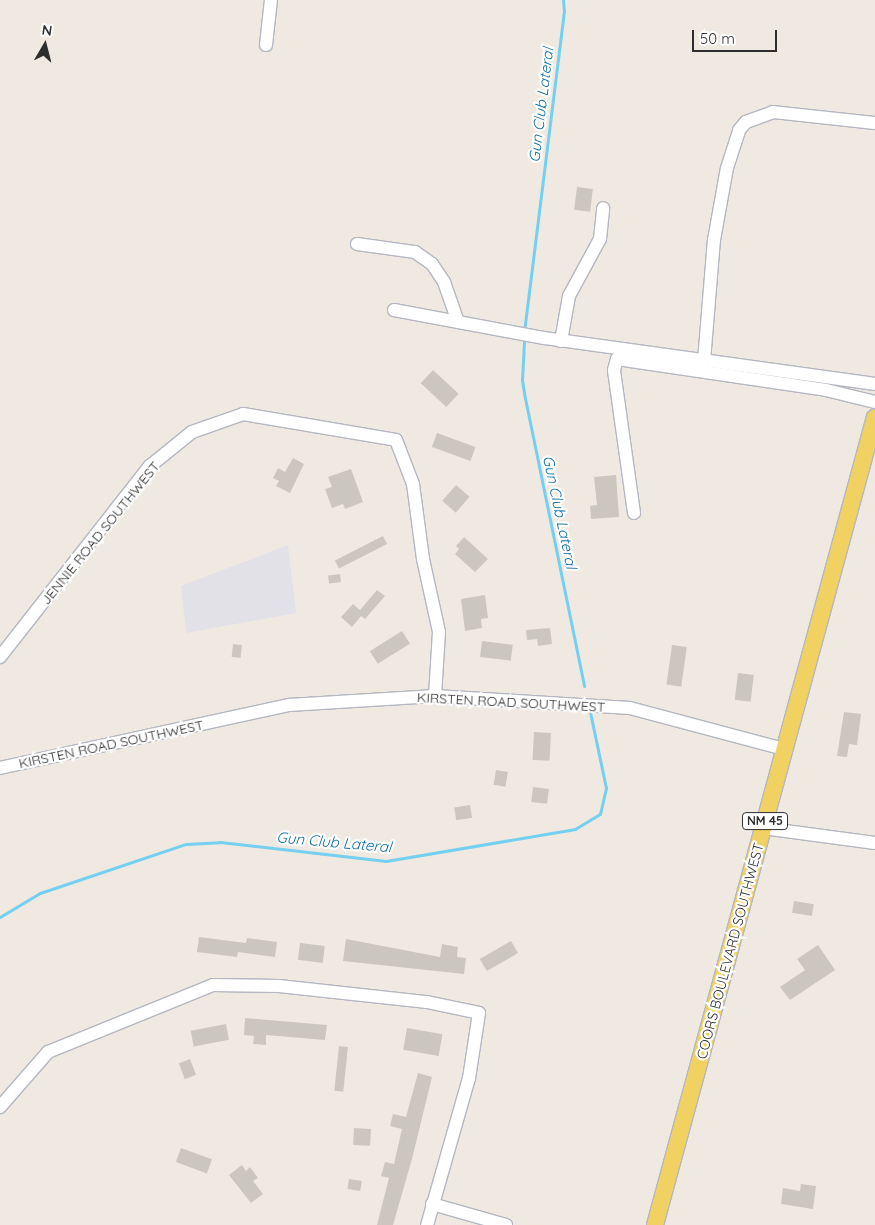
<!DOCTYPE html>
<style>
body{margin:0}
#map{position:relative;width:875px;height:1225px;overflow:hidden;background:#efe9e1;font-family:Quicksand,sans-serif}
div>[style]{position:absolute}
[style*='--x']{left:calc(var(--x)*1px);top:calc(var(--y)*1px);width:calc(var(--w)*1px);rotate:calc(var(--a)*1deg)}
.industrial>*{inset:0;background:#e3e1e8}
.stream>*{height:3px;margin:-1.5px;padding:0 1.5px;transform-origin:1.5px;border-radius:1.5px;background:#75cff0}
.building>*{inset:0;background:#cbc7bf;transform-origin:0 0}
.roads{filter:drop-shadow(1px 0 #b4b7c1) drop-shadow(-1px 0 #b4b7c1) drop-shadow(0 1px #b4b7c1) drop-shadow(0 -1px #b4b7c1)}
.minor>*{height:12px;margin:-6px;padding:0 6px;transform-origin:6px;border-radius:6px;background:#fff}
.major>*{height:16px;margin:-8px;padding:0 8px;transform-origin:8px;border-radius:8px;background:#f2d163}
span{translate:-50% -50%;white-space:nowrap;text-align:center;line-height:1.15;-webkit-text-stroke:4.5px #fff;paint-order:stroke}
.shield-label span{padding:1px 4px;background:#fff;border:1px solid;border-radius:4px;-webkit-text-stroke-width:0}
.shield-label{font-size:12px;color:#2e2e2e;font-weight:700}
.street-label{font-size:14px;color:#2e2e2e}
.water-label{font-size:15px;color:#0d6fa3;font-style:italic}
.north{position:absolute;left:20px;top:20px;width:50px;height:50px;-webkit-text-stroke:4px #fff;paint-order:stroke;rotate:8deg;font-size:14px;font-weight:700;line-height:20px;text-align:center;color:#2e2e2e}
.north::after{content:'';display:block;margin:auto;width:18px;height:22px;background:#2e2e2e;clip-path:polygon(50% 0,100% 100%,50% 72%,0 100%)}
.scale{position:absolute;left:692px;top:30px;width:85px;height:22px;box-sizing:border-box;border:2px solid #2e2e2e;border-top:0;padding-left:6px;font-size:15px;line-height:18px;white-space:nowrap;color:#2e2e2e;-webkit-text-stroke:4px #fff;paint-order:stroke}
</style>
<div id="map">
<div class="industrial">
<i style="clip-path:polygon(288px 545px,296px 613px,186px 633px,181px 586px)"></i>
</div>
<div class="stream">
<i style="--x:524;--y:332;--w:323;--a:-82.9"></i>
<i style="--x:564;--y:11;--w:11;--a:-95"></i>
<i style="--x:524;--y:342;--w:38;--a:93"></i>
<i style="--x:522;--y:380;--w:18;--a:81"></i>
<i style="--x:525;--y:398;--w:294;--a:78.4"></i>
<i style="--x:0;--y:917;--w:47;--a:-31"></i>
<i style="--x:40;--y:893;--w:154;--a:-18.6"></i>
<i style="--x:186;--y:844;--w:34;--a:-3"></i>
<i style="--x:220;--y:842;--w:167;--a:6.5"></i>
<i style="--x:386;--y:861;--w:192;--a:-9.6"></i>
<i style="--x:575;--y:829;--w:29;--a:-31"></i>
<i style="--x:600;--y:814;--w:27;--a:-77"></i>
<i style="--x:606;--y:788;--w:78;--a:-101.9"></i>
</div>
<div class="building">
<i style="left:577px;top:187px;width:16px;height:23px;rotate:7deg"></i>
<i style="left:433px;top:370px;width:35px;height:18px;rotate:43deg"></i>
<i style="left:437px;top:433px;width:41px;height:15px;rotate:20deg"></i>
<i style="clip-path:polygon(293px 458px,304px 464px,290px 493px,276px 486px,279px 481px,273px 478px,278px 468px,285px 472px)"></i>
<i style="clip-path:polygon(351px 469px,363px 502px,345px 509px,343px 504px,332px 508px,325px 489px,332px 487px,328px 477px)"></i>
<i style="clip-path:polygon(616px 475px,619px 517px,591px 519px,590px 506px,597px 505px,594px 477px)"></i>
<i style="left:456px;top:485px;width:18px;height:21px;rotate:41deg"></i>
<i style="left:383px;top:536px;width:9px;height:54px;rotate:63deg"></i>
<i style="clip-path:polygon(464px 537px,488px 559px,475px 572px,455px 554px,459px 549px,456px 546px)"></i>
<i style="left:340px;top:574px;width:8px;height:12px;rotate:83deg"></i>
<i style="clip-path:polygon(377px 590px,385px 596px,365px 619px,361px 616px,352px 627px,341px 617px,353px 604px,360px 610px)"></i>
<i style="clip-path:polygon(485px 595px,488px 618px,481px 619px,482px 628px,465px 631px,461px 599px)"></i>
<i style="clip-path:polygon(550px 628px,552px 644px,538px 646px,537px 639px,527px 640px,526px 630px)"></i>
<i style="left:402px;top:631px;width:15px;height:38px;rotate:58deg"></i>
<i style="left:482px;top:641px;width:31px;height:16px;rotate:7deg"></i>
<i style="left:233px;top:644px;width:9px;height:13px;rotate:6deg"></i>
<i style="left:672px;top:645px;width:15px;height:40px;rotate:8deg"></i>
<i style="left:738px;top:673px;width:16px;height:27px;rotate:7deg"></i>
<i style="clip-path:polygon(844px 712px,861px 714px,857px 745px,849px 744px,847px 757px,837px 756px)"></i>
<i style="left:534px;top:732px;width:17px;height:28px;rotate:3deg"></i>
<i style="left:496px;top:770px;width:12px;height:15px;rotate:9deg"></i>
<i style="left:533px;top:787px;width:16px;height:15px;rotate:7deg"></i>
<i style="left:470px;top:805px;width:13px;height:16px;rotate:81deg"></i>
<i style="left:794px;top:901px;width:20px;height:12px;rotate:9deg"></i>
<i style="clip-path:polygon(199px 937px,246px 943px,247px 938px,277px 942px,275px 957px,238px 952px,237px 957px,197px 952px)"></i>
<i style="clip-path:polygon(346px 939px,440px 957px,442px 944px,458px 947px,457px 957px,466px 958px,464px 974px,343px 961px)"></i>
<i style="left:511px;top:941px;width:14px;height:36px;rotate:60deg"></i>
<i style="left:300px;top:943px;width:25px;height:17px;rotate:7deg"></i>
<i style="clip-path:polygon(818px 945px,835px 970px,790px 1000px,780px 987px,805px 970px,797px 959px)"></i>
<i style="clip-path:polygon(245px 1018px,327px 1025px,325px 1040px,266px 1035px,266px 1045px,253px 1044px,254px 1036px,244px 1035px)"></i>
<i style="left:226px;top:1024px;width:16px;height:36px;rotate:79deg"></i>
<i style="left:407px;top:1028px;width:36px;height:22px;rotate:10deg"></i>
<i style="left:339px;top:1046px;width:9px;height:45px;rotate:6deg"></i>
<i style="left:190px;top:1059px;width:17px;height:12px;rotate:69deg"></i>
<i style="clip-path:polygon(418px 1073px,432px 1077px,412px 1159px,393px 1225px,377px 1225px,389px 1178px,381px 1176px,385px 1162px,394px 1164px,402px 1129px,390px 1126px,393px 1114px,406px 1117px)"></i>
<i style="left:354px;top:1128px;width:17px;height:17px;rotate:3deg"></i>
<i style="left:181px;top:1148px;width:33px;height:15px;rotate:20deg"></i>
<i style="clip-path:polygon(242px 1165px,246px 1171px,250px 1167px,258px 1178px,253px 1181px,263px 1194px,251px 1203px,229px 1175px)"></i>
<i style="left:349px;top:1179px;width:13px;height:10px;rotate:9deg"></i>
<i style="clip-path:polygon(801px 1184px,816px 1186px,813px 1209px,781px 1204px,783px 1188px,800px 1191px)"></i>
</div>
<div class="roads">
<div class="minor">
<i style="--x:266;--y:45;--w:45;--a:-83.7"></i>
<i style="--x:357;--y:244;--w:59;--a:7.9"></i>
<i style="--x:415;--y:252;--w:21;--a:35"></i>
<i style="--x:432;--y:264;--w:22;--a:56"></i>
<i style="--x:444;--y:282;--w:42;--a:70.7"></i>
<i style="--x:394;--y:310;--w:153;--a:10.6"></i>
<i style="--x:544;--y:338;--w:334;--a:7.9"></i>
<i style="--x:561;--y:341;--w:46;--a:-79.9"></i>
<i style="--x:569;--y:296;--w:65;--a:-61.5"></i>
<i style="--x:600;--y:239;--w:31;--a:-84"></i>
<i style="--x:704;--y:361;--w:121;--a:-85.3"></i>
<i style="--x:714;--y:240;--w:73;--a:-79.8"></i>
<i style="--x:727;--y:168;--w:40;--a:-72"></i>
<i style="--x:739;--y:130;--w:11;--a:-49"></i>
<i style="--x:746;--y:122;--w:29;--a:-20"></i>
<i style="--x:773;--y:112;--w:103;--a:6.2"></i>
<i style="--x:634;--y:513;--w:144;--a:-98"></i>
<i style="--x:614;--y:370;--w:11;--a:-75"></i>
<i style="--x:617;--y:359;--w:211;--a:8.4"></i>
<i style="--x:826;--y:390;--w:50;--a:13.8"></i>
<i style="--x:0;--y:657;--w:243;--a:-51.9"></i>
<i style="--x:150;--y:466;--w:54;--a:-39"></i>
<i style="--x:192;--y:432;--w:54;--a:-19.4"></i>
<i style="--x:243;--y:414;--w:155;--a:9.6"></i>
<i style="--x:396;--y:440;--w:47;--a:68.9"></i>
<i style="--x:413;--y:484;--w:76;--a:82.4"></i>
<i style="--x:423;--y:559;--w:75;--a:77.6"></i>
<i style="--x:439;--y:632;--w:64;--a:93.6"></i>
<i style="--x:0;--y:768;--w:296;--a:-12.3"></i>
<i style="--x:289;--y:705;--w:146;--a:-3.5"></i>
<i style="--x:435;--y:696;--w:195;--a:3.5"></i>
<i style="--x:630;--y:708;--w:159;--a:14.9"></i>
<i style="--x:763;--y:828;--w:113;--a:7.6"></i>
<i style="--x:0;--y:1107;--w:73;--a:-48.9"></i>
<i style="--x:48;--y:1052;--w:178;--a:-22.1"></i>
<i style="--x:213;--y:985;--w:66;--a:0.9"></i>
<i style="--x:279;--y:986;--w:149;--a:6.2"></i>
<i style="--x:427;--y:1002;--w:53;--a:11.9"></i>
<i style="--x:479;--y:1013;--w:66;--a:98.7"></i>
<i style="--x:469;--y:1078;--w:153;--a:105.9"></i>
<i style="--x:432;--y:1204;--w:77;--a:15.8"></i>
</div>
<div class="major">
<i style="--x:655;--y:1225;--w:837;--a:-74.77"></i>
</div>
</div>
<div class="shield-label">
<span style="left:765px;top:821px">NM 45</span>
</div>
<div class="street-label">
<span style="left:100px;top:533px;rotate:-51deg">JENNIE ROAD SOUTHWEST</span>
<span style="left:511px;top:702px;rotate:3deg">KIRSTEN ROAD SOUTHWEST</span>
<span style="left:111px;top:744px;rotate:-12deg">KIRSTEN ROAD SOUTHWEST</span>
<span style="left:730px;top:951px;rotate:-75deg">COORS BOULEVARD SOUTHWEST</span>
</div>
<div class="water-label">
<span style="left:541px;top:105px;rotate:-83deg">Gun Club Lateral</span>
<span style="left:560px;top:512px;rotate:78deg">Gun Club Lateral</span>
<span style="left:334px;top:842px;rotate:5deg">Gun Club Lateral</span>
</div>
<div class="north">N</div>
<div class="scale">50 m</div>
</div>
